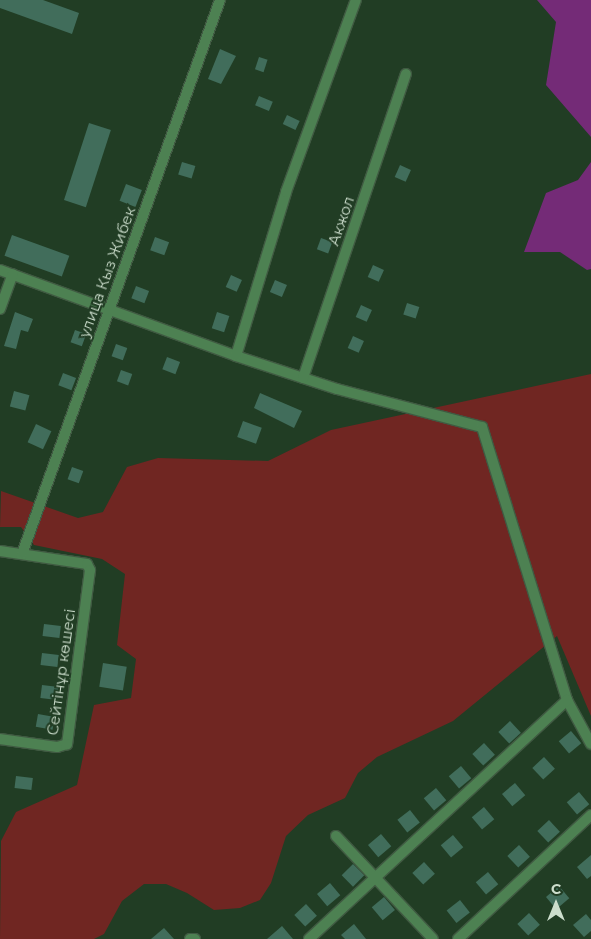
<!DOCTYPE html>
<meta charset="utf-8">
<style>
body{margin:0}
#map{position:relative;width:591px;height:939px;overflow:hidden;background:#213d24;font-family:Montserrat,sans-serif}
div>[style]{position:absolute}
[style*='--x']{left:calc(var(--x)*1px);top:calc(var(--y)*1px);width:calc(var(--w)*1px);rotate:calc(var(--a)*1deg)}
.green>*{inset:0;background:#702622}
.water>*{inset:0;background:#742b77}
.building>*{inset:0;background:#416d5b;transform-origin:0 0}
.roads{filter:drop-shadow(1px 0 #405a42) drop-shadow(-1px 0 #405a42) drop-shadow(0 1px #405a42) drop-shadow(0 -1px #405a42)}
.minor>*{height:10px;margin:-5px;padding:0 5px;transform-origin:5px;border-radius:5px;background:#4d8152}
span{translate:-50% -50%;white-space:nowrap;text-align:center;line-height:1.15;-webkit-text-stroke:4px #213d24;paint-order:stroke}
.street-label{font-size:15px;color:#cddecd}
.north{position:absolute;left:531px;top:879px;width:50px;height:50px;-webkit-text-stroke:4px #213d24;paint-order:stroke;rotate:0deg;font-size:14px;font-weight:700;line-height:20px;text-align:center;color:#cddecd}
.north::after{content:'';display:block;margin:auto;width:18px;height:22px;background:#cddecd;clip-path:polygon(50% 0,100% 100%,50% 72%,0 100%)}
</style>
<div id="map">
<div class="green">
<i style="clip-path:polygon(591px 374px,591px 716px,557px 636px,453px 721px,377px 757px,358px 773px,345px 798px,308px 815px,286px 836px,271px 883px,260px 900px,240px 908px,214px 910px,187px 893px,166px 884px,144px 884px,122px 901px,104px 934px,94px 939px,0 939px,1px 841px,16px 812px,77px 785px,94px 705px,131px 698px,136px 659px,117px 645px,125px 574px,102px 559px,34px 545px,21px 527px,0 527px,1px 491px,78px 518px,103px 512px,127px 467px,158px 458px,268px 461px,331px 430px)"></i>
</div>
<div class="water">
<i style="clip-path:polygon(537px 0,591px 0,591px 137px,546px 85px,556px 22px)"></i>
<i style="clip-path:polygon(591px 162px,591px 269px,587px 270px,560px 252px,524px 252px,546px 193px,578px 180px)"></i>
</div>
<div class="building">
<i style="clip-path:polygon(0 0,43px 0,79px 13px,72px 34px,0 8px)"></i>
<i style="clip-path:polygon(220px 49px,236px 56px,221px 84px,208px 79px)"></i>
<i style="left:259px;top:57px;width:9px;height:13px;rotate:18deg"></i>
<i style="left:259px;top:96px;width:15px;height:10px;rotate:23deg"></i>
<i style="left:287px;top:115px;width:14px;height:10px;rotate:25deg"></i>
<i style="left:89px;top:123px;width:23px;height:81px;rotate:18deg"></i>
<i style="left:182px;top:162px;width:14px;height:13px;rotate:17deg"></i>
<i style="left:400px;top:165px;width:12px;height:13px;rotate:24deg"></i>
<i style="left:126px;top:184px;width:17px;height:18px;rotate:21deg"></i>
<i style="left:12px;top:235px;width:61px;height:22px;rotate:20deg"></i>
<i style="left:155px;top:237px;width:15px;height:14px;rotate:20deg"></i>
<i style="left:321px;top:238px;width:12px;height:12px;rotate:20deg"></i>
<i style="left:373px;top:265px;width:12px;height:13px;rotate:24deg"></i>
<i style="left:231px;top:275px;width:12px;height:13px;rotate:24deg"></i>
<i style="left:275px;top:280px;width:13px;height:13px;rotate:23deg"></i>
<i style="left:136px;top:286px;width:14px;height:13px;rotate:21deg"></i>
<i style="left:407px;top:303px;width:13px;height:12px;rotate:18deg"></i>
<i style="left:361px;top:305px;width:12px;height:13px;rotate:24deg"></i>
<i style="clip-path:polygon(15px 312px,33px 319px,28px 332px,21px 330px,16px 349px,4px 346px)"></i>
<i style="left:217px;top:312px;width:13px;height:17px;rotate:18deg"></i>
<i style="left:75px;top:330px;width:12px;height:13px;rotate:20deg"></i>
<i style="left:353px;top:336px;width:12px;height:13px;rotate:24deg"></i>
<i style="left:116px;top:344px;width:12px;height:13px;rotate:20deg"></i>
<i style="left:167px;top:357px;width:14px;height:13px;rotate:21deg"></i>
<i style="left:121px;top:370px;width:12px;height:12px;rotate:20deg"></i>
<i style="left:63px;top:373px;width:14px;height:13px;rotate:21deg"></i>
<i style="left:14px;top:391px;width:16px;height:16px;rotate:15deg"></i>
<i style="clip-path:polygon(260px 393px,302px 411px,294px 428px,254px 408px)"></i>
<i style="left:243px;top:421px;width:20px;height:17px;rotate:20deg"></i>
<i style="left:36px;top:424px;width:17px;height:20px;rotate:25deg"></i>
<i style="left:72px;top:467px;width:12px;height:13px;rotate:20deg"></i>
<i style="left:44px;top:624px;width:17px;height:12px;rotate:7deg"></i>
<i style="left:42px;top:653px;width:17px;height:12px;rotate:7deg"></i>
<i style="left:103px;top:663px;width:24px;height:24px;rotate:9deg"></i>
<i style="left:42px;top:685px;width:17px;height:13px;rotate:7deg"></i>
<i style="left:38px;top:714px;width:17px;height:13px;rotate:10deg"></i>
<i style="left:510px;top:721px;width:16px;height:16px;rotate:47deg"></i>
<i style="left:571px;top:731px;width:16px;height:16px;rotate:50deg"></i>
<i style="left:484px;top:743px;width:16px;height:16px;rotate:47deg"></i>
<i style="left:544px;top:757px;width:16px;height:16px;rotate:47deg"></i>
<i style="left:461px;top:766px;width:16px;height:16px;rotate:50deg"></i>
<i style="left:16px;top:776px;width:17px;height:12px;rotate:7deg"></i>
<i style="left:515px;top:783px;width:16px;height:17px;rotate:50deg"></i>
<i style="left:436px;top:788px;width:16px;height:16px;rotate:50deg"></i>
<i style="left:579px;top:792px;width:16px;height:16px;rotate:50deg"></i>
<i style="left:484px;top:807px;width:16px;height:16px;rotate:50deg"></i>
<i style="left:410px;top:810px;width:16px;height:16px;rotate:52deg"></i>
<i style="left:549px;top:820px;width:16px;height:16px;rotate:47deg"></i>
<i style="left:381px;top:834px;width:16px;height:17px;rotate:50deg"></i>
<i style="left:453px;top:835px;width:16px;height:16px;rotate:50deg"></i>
<i style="left:519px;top:845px;width:16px;height:16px;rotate:47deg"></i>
<i style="clip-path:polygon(591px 855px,591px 876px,587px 879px,577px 867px)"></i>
<i style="left:424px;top:862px;width:16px;height:16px;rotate:47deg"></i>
<i style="left:353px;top:864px;width:16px;height:16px;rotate:45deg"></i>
<i style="left:488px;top:872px;width:16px;height:16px;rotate:50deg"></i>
<i style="left:330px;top:883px;width:16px;height:17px;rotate:50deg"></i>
<i style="left:559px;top:886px;width:16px;height:17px;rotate:50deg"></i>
<i style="left:384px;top:897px;width:17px;height:16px;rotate:50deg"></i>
<i style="left:460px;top:900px;width:16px;height:17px;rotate:52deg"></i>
<i style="left:306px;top:904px;width:16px;height:16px;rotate:47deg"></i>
<i style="left:529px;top:913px;width:16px;height:16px;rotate:47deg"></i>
<i style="clip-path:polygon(586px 914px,591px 920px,591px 931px,584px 937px,573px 925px)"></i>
<i style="clip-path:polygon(354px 924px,366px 939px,345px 939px,341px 935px)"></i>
<i style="clip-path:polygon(282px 926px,293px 939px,267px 939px)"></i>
<i style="clip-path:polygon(164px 928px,174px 939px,151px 939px)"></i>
</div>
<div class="roads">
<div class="minor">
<i style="--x:0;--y:270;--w:251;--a:20"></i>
<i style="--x:236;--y:356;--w:106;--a:18.1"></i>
<i style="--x:337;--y:389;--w:150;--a:14.7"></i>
<i style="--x:482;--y:427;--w:286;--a:72.7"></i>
<i style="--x:567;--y:700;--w:50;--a:61.4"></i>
<i style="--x:0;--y:309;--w:37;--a:-70"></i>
<i style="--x:236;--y:356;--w:171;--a:-73"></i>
<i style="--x:286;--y:192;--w:204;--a:-70"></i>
<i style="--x:303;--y:378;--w:321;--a:-71.3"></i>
<i style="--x:0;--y:551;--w:88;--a:8.5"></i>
<i style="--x:87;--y:564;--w:7;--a:63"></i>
<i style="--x:90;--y:570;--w:176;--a:97.5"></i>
<i style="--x:67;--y:744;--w:10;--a:163"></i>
<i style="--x:57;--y:747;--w:58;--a:-172"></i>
<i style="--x:22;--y:554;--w:588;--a:-70.33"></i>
<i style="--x:336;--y:836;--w:141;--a:46.7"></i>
<i style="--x:190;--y:939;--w:5;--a:0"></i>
<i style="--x:309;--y:939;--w:352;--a:-42.8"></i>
<i style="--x:458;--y:939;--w:182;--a:-43"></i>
</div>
</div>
<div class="street-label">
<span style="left:341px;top:221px;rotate:-71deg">Акжол</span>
<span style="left:107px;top:272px;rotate:-70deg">улица Кыз Жибек</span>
<span style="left:61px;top:672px;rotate:-82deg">Сейтінұр көшесі</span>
</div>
<div class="north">С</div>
</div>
